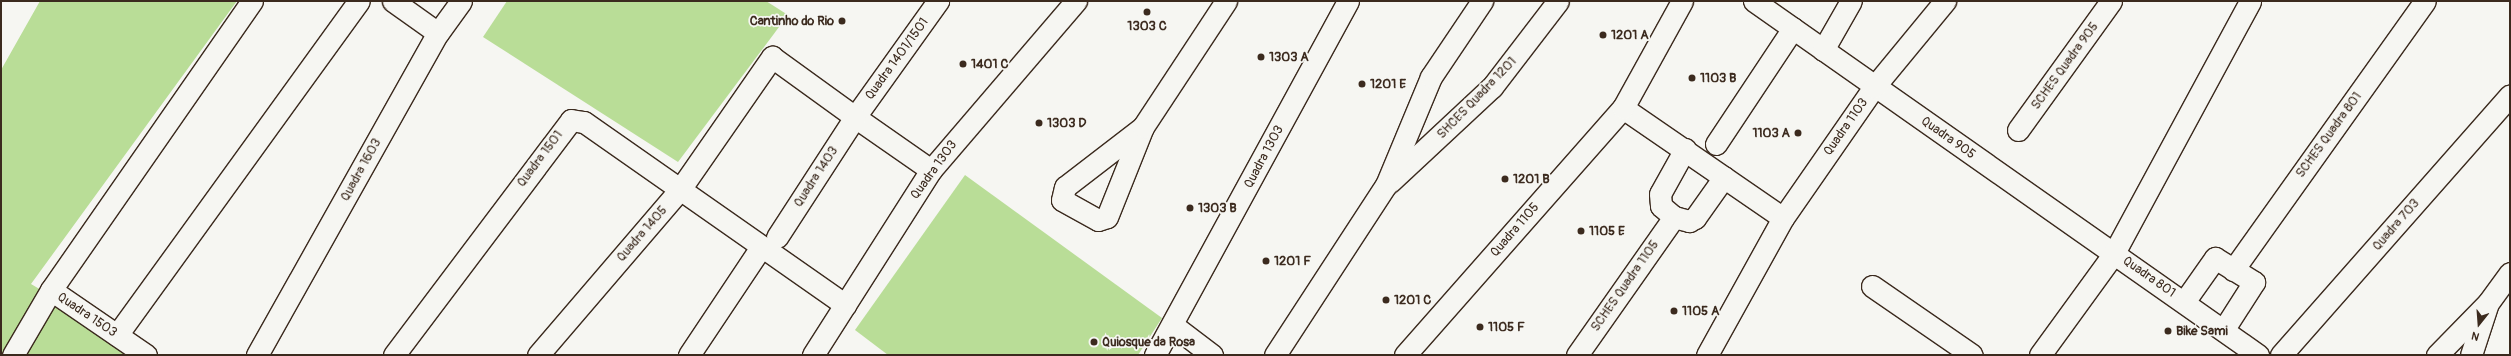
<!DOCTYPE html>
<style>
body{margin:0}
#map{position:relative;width:2511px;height:356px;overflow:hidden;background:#f6f6f2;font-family:Pangolin,sans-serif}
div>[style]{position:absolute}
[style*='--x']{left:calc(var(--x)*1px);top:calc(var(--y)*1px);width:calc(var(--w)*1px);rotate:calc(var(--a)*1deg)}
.green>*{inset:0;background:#b9dd97}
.roads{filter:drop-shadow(1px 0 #3b2a1e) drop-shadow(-1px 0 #3b2a1e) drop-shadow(0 1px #3b2a1e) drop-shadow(0 -1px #3b2a1e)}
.minor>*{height:21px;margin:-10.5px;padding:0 10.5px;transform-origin:10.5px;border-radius:10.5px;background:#f6f6f2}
.dots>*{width:11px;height:11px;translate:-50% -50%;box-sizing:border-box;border:2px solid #f6f6f2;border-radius:50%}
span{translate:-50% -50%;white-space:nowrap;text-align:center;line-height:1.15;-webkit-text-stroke:3.5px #f6f6f2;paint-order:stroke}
.poi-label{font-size:13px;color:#3b2a1e;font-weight:700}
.right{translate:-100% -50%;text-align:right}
.left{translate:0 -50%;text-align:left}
.street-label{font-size:13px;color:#3b2a1e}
.frame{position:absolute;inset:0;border:2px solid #3b2a1e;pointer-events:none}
.north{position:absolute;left:2459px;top:304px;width:40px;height:40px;-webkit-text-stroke:3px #f6f6f2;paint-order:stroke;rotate:197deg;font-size:11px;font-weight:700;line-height:16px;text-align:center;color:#3b2a1e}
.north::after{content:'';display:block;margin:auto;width:14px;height:18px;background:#3b2a1e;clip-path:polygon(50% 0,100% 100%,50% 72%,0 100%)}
</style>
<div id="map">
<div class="green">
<i style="clip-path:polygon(40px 1px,237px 1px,31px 284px,117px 335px,141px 355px,1px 355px,1px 70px)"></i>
<i style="clip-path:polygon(507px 1px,766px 1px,788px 15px,678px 162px,483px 37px)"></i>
<i style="clip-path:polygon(965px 175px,1162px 318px,1138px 355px,888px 355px,855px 330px)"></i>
</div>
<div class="roads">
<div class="minor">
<i style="--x:393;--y:1;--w:55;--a:35.4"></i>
<i style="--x:1754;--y:1;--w:616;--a:35.08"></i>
<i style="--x:1823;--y:50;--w:56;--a:-60.3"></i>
<i style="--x:1623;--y:108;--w:194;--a:34.5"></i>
<i style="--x:1143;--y:127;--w:98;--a:142.4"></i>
<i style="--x:1065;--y:187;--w:13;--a:103"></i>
<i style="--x:1062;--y:200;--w:41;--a:29.1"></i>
<i style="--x:1098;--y:220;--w:9;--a:-18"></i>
<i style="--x:1107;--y:217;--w:97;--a:-68.2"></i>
<i style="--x:1143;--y:127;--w:151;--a:-56.6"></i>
<i style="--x:2018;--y:130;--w:159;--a:-54.2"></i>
<i style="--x:1716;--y:144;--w:139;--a:-56.4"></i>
<i style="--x:1685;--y:149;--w:51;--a:119.1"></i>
<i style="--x:1660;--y:194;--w:12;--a:85"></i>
<i style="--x:1661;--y:206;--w:17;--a:40"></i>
<i style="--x:1674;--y:217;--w:16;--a:15"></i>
<i style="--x:1689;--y:221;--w:7;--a:-27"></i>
<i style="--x:1695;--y:218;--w:50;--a:-54.7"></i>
<i style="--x:931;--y:170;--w:93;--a:-145.1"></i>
<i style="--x:855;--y:117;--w:143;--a:-54.4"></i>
<i style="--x:1390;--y:182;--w:139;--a:-43"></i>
<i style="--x:1492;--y:87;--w:108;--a:-52.5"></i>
<i style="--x:2233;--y:270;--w:330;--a:-54.5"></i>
<i style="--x:1872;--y:286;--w:121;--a:34.6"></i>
<i style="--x:51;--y:290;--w:115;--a:34.4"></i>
<i style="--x:2184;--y:302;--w:54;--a:-54.8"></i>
<i style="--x:2215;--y:258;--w:46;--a:31.6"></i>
<i style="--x:2254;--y:282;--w:56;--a:122.6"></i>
<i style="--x:1174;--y:326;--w:48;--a:37.3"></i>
<i style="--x:117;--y:335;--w:412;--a:-54.1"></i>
<i style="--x:13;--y:355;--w:75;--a:-59.7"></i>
<i style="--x:51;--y:290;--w:352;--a:-55.2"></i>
<i style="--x:257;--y:355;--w:369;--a:-60.7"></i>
<i style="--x:438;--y:33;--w:39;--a:-54"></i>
<i style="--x:394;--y:355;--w:294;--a:-53"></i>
<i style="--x:571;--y:120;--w:13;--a:9"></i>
<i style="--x:584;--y:122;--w:319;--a:35"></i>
<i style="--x:538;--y:355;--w:220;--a:-49.4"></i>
<i style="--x:681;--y:188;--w:160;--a:-55.2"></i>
<i style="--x:772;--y:57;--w:102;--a:35.9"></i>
<i style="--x:855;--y:117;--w:143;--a:123"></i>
<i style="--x:689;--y:355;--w:130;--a:-56.3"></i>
<i style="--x:813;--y:355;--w:219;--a:-57.5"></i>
<i style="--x:931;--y:170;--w:223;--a:-49.4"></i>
<i style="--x:1155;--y:355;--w:403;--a:-61.4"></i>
<i style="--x:1275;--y:355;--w:203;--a:-56.9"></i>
<i style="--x:1386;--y:185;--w:117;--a:-67.4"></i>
<i style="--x:1431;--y:77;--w:92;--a:-56.1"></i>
<i style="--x:1405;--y:355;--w:329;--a:-48.6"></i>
<i style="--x:1623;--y:108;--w:122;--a:-61.1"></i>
<i style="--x:1577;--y:355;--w:169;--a:-54.9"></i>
<i style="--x:1707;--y:355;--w:157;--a:-61"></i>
<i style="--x:1783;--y:218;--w:160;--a:-55.2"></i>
<i style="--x:1874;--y:87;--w:112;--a:-50.5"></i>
<i style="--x:2040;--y:355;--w:126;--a:-54"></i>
<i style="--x:2114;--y:253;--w:286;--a:-61.6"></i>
<i style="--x:2281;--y:355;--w:346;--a:-48.6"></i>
<i style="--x:2437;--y:355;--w:73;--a:-45.6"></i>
<i style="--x:2488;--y:303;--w:37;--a:-54"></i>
<i style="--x:2471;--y:355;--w:52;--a:-71.9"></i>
</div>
</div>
<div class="dots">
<i style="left:1147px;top:12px;background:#3b2a1e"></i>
<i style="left:842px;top:21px;background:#3b2a1e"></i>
<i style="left:1603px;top:35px;background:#3b2a1e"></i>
<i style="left:1261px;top:57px;background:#3b2a1e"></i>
<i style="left:963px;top:64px;background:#3b2a1e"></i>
<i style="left:1692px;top:78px;background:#3b2a1e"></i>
<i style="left:1362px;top:84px;background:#3b2a1e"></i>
<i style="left:1039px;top:123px;background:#3b2a1e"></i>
<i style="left:1798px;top:133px;background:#3b2a1e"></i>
<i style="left:1505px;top:179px;background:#3b2a1e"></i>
<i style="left:1190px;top:208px;background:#3b2a1e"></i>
<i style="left:1581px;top:231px;background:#3b2a1e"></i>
<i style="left:1266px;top:261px;background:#3b2a1e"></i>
<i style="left:1386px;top:300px;background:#3b2a1e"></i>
<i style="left:1674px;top:311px;background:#3b2a1e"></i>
<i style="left:1480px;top:327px;background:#3b2a1e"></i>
<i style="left:2168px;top:331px;background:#3b2a1e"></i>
<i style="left:1094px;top:342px;background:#3b2a1e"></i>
</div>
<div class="poi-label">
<span class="right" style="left:834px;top:21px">Cantinho do Rio</span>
<span style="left:1147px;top:26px">1303 C</span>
<span class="left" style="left:1611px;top:35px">1201 A</span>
<span class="left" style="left:1269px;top:57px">1303 A</span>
<span class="left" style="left:971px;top:64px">1401 C</span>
<span class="left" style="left:1700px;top:78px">1103 B</span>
<span class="left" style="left:1370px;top:84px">1201 E</span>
<span class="left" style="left:1047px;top:123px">1303 D</span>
<span class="right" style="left:1790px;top:133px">1103 A</span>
<span class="left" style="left:1513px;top:179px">1201 B</span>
<span class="left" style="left:1198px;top:208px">1303 B</span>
<span class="left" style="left:1589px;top:231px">1105 E</span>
<span class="left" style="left:1274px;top:261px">1201 F</span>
<span class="left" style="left:1394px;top:300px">1201 C</span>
<span class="left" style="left:1682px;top:311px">1105 A</span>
<span class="left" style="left:1488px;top:327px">1105 F</span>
<span class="left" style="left:2176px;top:331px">Bike Sami</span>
<span class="left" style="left:1102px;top:342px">Quiosque da Rosa</span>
</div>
<div class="street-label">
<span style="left:897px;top:59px;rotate:-54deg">Quadra 1401/1501</span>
<span style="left:2065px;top:66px;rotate:-54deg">SCHES Quadra 905</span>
<span style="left:1477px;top:98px;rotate:-46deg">SHCES Quadra 1201</span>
<span style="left:1846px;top:127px;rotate:-55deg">Quadra 1103</span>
<span style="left:2329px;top:135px;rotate:-54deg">SCHES Quadra 801</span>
<span style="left:1948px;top:138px;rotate:35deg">Quadra 905</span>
<span style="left:1264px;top:157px;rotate:-62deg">Quadra 1303</span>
<span style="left:540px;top:159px;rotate:-53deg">Quadra 1501</span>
<span style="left:361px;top:170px;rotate:-61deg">Quadra 1603</span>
<span style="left:934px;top:170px;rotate:-54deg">Quadra 1303</span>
<span style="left:816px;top:177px;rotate:-57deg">Quadra 1403</span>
<span style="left:2396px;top:225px;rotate:-49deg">Quadra 703</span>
<span style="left:1515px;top:230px;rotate:-49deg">Quadra 1105</span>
<span style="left:642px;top:234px;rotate:-49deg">Quadra 1405</span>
<span style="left:2149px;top:277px;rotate:35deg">Quadra 801</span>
<span style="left:1625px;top:286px;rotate:-55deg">SCHES Quadra 1105</span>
<span style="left:87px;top:315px;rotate:34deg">Quadra 1503</span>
</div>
<div class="frame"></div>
<div class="north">N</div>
</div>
